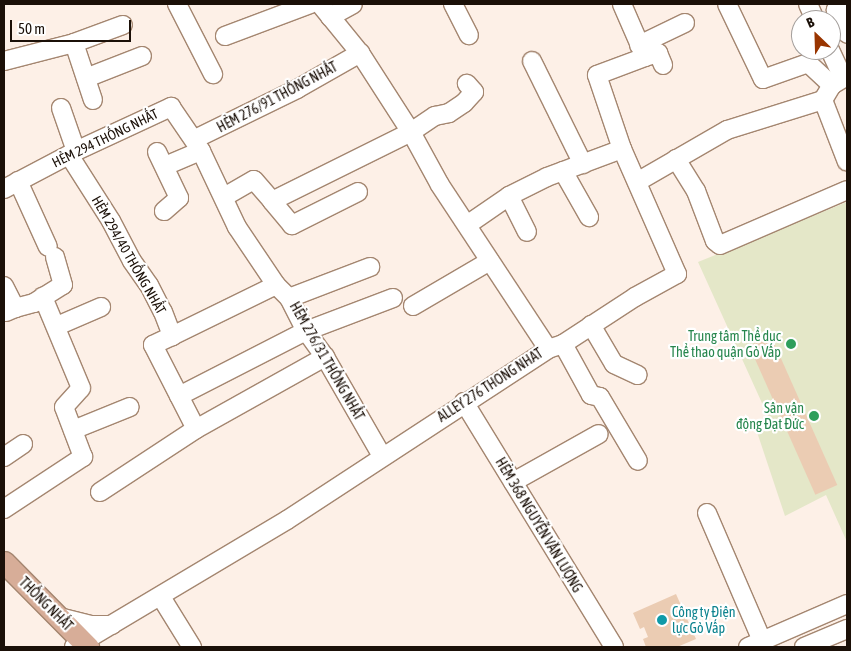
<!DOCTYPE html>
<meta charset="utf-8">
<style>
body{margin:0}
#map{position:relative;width:851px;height:651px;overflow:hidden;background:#fdf0e7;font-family:"Asap Condensed",sans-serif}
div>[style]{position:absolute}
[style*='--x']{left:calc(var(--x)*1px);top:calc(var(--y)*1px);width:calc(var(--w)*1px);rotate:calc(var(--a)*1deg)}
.green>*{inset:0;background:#e4e7c8}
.building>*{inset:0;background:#ebccb3;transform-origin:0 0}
.roads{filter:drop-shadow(1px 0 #a48670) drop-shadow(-1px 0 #a48670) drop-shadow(0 1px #a48670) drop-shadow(0 -1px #a48670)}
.minor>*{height:18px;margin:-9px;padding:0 9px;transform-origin:9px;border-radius:9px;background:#fff}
.major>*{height:21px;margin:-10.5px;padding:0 10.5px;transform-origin:10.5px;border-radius:10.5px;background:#d7ad98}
.dots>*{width:14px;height:14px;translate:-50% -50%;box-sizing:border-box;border:2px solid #fff;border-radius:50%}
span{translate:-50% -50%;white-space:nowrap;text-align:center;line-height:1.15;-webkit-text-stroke:4.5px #fff;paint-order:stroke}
.street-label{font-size:14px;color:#1b1008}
.leisure-label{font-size:14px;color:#27864d}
.right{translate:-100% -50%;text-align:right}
.culture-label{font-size:14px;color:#0d838f}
.left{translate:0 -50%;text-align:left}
.frame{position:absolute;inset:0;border:5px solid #1b1008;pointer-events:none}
.north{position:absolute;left:791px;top:10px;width:50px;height:50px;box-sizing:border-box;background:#fff;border:1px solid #a49f9c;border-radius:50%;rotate:336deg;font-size:14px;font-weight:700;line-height:20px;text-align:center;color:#1b1008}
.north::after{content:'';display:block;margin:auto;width:18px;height:22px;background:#993500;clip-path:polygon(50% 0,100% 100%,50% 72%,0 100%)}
.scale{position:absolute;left:10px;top:20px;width:121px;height:22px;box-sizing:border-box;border:2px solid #1b1008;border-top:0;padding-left:6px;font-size:15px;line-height:18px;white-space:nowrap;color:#1b1008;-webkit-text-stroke:4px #fff;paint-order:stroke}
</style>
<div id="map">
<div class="green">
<i style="clip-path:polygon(847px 202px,847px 542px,826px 495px,785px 516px,757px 432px,772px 425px,698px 262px)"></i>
</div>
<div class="building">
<i style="left:771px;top:336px;width:163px;height:24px;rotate:66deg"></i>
<i style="clip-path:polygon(676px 594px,696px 639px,677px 647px,646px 647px,643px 639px,648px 637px,644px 627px,640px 629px,633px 613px)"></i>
</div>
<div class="roads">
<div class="minor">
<i style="--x:177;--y:4;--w:79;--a:62.8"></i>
<i style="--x:320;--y:4;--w:63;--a:50.8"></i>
<i style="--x:360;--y:53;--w:94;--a:57.2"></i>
<i style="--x:411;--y:132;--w:60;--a:61.3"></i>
<i style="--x:440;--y:185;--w:196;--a:56.6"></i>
<i style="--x:453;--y:4;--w:35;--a:63"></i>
<i style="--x:727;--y:4;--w:83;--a:64.4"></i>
<i style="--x:763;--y:79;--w:48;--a:-19.6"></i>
<i style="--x:808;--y:63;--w:33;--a:43"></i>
<i style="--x:808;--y:4;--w:17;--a:66"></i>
<i style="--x:847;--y:6;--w:12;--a:160"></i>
<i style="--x:836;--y:10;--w:26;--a:65"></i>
<i style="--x:330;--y:17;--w:26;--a:-29"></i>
<i style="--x:225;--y:36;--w:91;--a:-20.6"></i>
<i style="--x:74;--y:43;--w:60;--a:71.6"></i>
<i style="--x:639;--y:45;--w:51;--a:-25.6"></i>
<i style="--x:830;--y:50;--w:31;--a:65"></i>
<i style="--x:645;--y:57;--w:14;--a:-17"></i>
<i style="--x:658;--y:53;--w:13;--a:67"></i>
<i style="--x:4;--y:61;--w:72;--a:-14.4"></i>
<i style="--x:74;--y:43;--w:52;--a:-20.2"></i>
<i style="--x:532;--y:61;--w:115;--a:63.7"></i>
<i style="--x:86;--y:78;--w:60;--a:-21.4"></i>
<i style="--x:823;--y:100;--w:66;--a:68.8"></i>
<i style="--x:61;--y:108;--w:46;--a:70.8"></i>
<i style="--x:195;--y:139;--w:114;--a:-26.1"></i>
<i style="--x:297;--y:89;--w:73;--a:-29.7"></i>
<i style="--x:157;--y:152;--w:51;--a:64.4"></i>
<i style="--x:179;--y:198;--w:20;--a:139"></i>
<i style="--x:69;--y:155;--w:78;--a:57.5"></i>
<i style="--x:111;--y:221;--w:45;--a:62.3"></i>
<i style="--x:132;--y:261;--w:29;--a:55"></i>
<i style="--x:149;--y:285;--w:30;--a:63"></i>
<i style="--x:163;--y:312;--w:26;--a:69"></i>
<i style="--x:172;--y:336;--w:21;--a:155"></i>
<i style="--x:153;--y:345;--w:94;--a:62.9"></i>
<i style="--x:676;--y:159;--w:38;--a:58"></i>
<i style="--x:696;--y:191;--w:53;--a:69.2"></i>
<i style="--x:715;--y:241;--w:6;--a:39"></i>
<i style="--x:720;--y:245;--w:138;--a:-23.4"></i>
<i style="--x:165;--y:166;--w:39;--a:-23"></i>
<i style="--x:563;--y:171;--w:53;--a:60.5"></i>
<i style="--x:18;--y:181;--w:72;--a:65.6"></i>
<i style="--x:637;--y:182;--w:104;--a:-30"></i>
<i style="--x:727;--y:130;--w:101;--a:-17.4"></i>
<i style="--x:823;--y:100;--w:17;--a:-59"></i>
<i style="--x:832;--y:85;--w:17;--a:-31"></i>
<i style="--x:4;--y:189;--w:81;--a:-27.8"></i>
<i style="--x:76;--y:151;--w:105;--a:-24.9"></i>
<i style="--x:171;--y:107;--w:53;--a:55.7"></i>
<i style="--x:201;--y:151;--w:84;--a:64.7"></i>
<i style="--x:237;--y:227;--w:70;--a:56.1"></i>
<i style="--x:276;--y:285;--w:18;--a:45"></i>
<i style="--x:289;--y:298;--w:37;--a:63"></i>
<i style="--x:306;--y:331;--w:32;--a:54"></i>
<i style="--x:325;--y:357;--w:114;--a:60.1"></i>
<i style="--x:358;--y:192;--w:74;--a:153.4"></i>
<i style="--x:292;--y:225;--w:31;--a:-130"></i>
<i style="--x:272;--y:201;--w:155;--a:-26.4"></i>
<i style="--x:411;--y:132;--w:29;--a:-34"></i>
<i style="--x:435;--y:116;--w:14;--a:-12"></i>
<i style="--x:449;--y:113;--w:18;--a:-34"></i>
<i style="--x:464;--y:103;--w:15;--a:-48"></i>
<i style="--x:474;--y:92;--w:11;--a:-131"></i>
<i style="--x:509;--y:196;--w:40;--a:63.4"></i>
<i style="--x:224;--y:197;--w:34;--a:-30"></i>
<i style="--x:254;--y:180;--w:28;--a:49"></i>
<i style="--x:467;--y:225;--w:51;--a:-34.6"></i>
<i style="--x:509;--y:196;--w:42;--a:-26.6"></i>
<i style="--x:547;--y:177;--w:80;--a:-20.5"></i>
<i style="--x:4;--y:286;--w:25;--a:63"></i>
<i style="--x:15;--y:308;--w:10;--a:156"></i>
<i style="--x:289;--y:298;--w:87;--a:-20.9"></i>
<i style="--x:413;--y:306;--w:89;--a:-30.3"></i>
<i style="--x:15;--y:308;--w:20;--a:-15"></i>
<i style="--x:34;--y:303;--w:34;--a:-32"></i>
<i style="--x:63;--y:285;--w:29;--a:-106"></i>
<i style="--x:591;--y:325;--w:45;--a:59.5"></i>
<i style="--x:614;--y:364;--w:26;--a:25"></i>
<i style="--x:57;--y:326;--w:48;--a:-23.4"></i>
<i style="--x:172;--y:336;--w:116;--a:-26.1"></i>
<i style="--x:563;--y:344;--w:86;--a:-33.1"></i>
<i style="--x:635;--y:297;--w:48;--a:-28.7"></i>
<i style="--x:677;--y:274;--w:137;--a:-113.7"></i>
<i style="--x:622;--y:149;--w:78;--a:-108.7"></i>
<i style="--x:597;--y:75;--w:51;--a:-20.6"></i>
<i style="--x:645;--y:57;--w:58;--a:-113.5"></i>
<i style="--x:179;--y:396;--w:143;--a:-27.1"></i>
<i style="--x:306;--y:331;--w:93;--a:-20.8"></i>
<i style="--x:464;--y:402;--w:287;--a:58.5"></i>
<i style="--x:73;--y:430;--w:61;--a:-22"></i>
<i style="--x:4;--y:457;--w:23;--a:-34"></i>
<i style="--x:513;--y:482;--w:98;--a:-29.2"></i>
<i style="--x:100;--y:492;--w:115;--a:-33.3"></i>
<i style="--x:196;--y:429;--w:148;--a:-29.2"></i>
<i style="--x:4;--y:509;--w:95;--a:-33.4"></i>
<i style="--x:83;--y:457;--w:53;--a:-110.8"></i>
<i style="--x:64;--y:407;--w:25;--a:-48"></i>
<i style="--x:81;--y:388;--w:99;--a:-112.7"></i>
<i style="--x:707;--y:513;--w:139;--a:66.7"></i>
<i style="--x:161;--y:597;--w:59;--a:58.2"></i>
<i style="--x:59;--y:617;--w:34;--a:14"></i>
<i style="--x:92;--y:625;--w:20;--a:0"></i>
<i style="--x:74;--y:647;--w:248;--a:-30.8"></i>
<i style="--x:287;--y:520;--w:312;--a:-33.2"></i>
<i style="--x:548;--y:349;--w:16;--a:-18"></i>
<i style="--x:563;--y:344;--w:58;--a:61.2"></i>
<i style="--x:591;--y:395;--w:9;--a:13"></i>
<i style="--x:600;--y:397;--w:74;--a:59.3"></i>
<i style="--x:748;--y:647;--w:108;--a:-23.5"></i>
<i style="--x:804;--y:647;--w:47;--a:-22.7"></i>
</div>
<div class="major">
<i style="--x:4;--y:562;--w:120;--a:45.3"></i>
</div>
</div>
<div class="dots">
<i style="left:791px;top:344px;background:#2e9e5b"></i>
<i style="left:814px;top:416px;background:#2e9e5b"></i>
<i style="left:662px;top:620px;background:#0f9aa8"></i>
</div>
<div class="street-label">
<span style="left:277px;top:97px;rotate:-28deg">HẺM 276/91 THỐNG NHẤT</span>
<span style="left:105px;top:138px;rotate:-26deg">HẺM 294 THỐNG NHẤT</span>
<span style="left:129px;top:255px;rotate:60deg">HẺM 294/40 THỐNG NHẤT</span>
<span style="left:327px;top:361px;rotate:60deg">HẺM 276/31 THỐNG NHẤT</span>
<span style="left:490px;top:385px;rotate:-33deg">ALLEY 276 THONG NHAT</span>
<span style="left:539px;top:525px;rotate:59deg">HẺM 368 NGUYỄN VĂN LƯỢNG</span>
<span style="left:46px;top:604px;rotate:45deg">THỐNG NHẤT</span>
</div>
<div class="leisure-label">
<span class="right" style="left:781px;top:344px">Trung tâm Thể dục<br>Thể thao quận Gò Vấp</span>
<span class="right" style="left:804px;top:416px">Sân vận<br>động Đạt Đức</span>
</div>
<div class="culture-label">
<span class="left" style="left:672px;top:620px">Công ty Điện<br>lực Gò Vấp</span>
</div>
<div class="frame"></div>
<div class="north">B</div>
<div class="scale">50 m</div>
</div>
